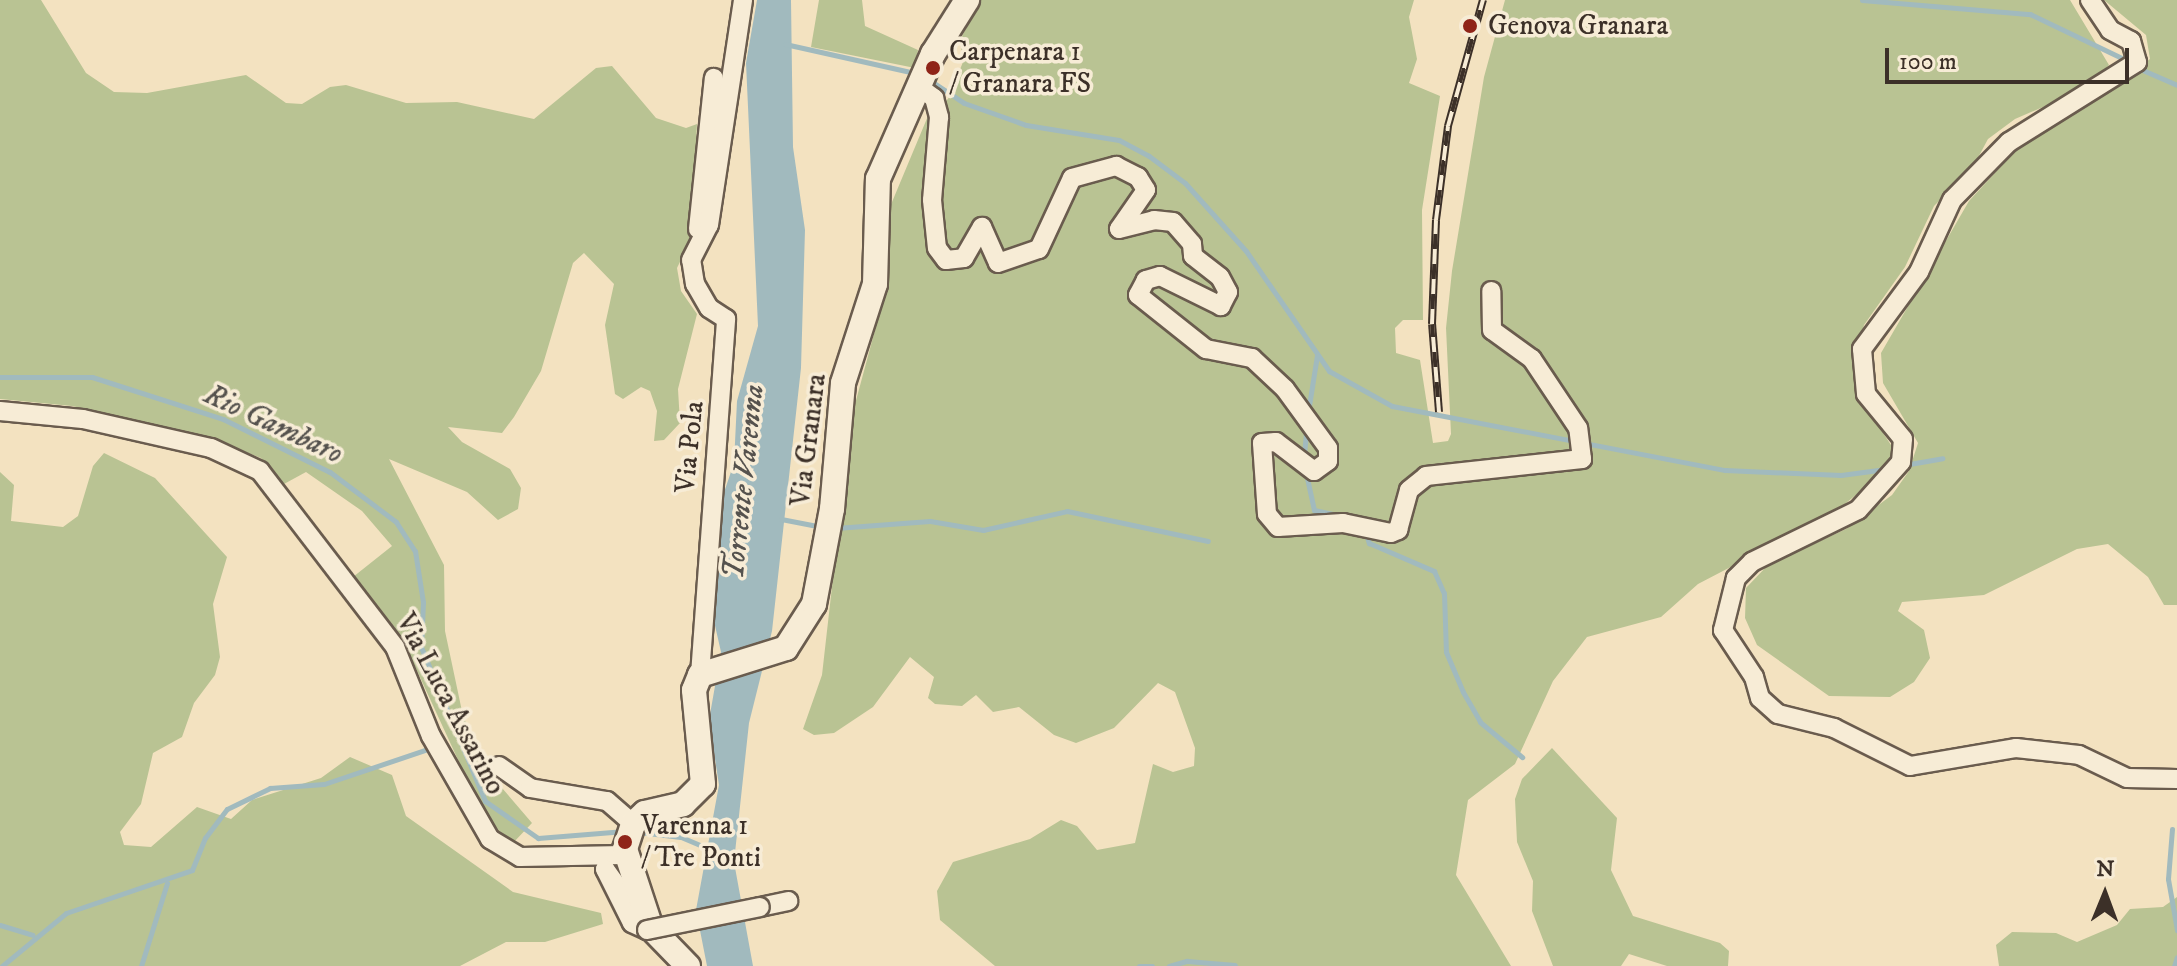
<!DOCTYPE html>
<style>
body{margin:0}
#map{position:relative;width:2177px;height:966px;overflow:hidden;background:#f3e2c0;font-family:"IM FELL DW Pica",serif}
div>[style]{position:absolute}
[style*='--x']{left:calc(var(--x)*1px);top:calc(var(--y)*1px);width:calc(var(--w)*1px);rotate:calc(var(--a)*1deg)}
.green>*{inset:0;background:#b9c393}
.water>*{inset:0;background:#a1babe}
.stream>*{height:5px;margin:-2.5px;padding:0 2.5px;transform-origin:2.5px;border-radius:2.5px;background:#a1babe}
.roads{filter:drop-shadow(2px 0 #6a5c4e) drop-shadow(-2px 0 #6a5c4e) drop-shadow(0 2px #6a5c4e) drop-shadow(0 -2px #6a5c4e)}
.street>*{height:18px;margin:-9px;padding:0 9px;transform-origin:9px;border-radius:9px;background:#f7ecd6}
.secondary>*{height:24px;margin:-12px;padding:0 12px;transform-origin:12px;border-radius:12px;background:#f7ecd6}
.rail>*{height:8px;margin-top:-4px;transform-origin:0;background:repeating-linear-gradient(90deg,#f7ecd6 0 15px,#3c3028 0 30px);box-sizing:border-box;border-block:2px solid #3c3028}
.bridges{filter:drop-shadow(2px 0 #6a5c4e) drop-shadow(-2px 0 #6a5c4e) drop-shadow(0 2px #6a5c4e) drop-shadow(0 -2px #6a5c4e)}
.street-bridge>*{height:18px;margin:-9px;padding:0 9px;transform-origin:9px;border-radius:9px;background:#f7ecd6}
.dots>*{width:22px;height:22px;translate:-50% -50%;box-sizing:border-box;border:4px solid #f7ecd6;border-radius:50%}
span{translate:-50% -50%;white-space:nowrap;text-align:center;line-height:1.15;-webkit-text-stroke:7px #f7ecd6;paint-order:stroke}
.poi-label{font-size:28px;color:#3c3028}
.left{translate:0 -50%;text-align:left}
.street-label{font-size:28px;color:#3c3028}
.water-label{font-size:30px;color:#55524e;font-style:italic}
.north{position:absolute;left:2065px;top:854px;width:80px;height:80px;-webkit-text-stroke:6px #f7ecd6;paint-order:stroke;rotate:1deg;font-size:22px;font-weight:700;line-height:32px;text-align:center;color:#3c3028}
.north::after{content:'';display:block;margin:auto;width:28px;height:36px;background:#3c3028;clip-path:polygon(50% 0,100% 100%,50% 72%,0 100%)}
.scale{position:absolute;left:1885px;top:48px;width:244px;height:36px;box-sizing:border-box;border:4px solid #3c3028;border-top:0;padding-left:10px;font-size:24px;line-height:28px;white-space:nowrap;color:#3c3028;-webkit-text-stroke:6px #f7ecd6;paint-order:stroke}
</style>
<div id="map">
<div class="green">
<i style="clip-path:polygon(0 0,41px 0,86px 73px,114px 92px,147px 93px,246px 75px,286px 103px,302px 104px,330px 87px,346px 85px,406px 103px,457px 102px,534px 119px,596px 68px,612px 66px,656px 118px,686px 128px,697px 124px,691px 239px,677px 268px,681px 291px,697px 314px,678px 389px,680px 423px,664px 440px,654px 441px,657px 411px,650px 391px,641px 387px,623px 399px,615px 394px,605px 325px,614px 284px,584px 253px,573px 263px,541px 371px,514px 417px,502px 433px,448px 427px,462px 442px,510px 469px,521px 488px,518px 509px,498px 520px,467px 492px,389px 459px,444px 565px,445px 631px,463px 716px,490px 774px,532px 823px,512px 844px,483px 814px,401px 636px,353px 577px,392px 546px,362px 511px,306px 472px,284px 484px,261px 458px,212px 439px,72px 406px,0 399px)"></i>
<i style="clip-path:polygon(819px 0,862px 0,865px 26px,918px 50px,915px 68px,811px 47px)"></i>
<i style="clip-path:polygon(981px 0,1414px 0,1409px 17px,1417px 59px,1409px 83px,1440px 96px,1422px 210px,1423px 320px,1403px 320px,1395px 328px,1396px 353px,1420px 360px,1433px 443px,1448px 441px,1451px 434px,1446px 328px,1452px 271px,1484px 77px,1505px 0,2070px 0,2109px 65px,2087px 88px,2015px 119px,1988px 139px,1973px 167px,1934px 206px,1905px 267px,1864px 325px,1853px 373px,1857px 394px,1891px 445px,1892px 465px,1834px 513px,1698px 584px,1661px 617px,1587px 637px,1553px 681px,1515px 764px,1468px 800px,1456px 875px,1511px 966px,995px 966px,940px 920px,937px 891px,953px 862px,1030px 839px,1061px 820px,1077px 826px,1097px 850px,1135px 843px,1153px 764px,1173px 772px,1194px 766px,1195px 748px,1175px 692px,1158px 683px,1114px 728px,1076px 743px,1054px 735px,1019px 707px,993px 712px,976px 695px,962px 706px,935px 704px,928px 698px,934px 677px,910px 657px,873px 707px,834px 733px,814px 735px,803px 729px,822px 675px,851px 419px,885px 293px,887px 214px,928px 116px,948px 99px,963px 62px,960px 40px)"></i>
<i style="clip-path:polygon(2104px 0,2177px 0,2177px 605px,2164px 605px,2148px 577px,2108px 544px,2077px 549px,1984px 595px,1902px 602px,1898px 611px,1924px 630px,1930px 658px,1914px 682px,1890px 697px,1829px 696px,1757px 645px,1745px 618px,1746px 588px,1767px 566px,1846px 529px,1892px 495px,1909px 471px,1918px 443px,1883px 383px,1881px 353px,1969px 201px,2031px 134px,2080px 111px,2150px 59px,2146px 35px)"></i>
<i style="clip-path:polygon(104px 453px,155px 478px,227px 557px,213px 604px,220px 657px,215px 675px,194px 703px,182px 737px,153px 753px,141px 804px,120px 832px,124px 845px,151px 847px,197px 807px,231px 819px,252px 800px,321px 778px,350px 757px,392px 775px,406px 816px,513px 892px,601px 913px,603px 924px,545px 942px,506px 942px,460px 966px,0 966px,0 472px,14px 485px,11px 521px,63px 527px,78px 516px,93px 466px)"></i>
<i style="clip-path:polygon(1552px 748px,1617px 818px,1611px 870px,1633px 916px,1720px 943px,1729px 951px,1728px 966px,1667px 966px,1629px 954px,1621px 966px,1553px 966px,1532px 911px,1533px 881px,1517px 842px,1515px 799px,1522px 779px)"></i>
<i style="clip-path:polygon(2177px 897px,2177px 966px,1999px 966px,1996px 945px,2012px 932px,2056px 933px,2077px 942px,2117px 925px,2130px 909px,2163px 907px)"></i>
</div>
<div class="water">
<i style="clip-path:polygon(757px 0,791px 0,793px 147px,805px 230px,801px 368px,772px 631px,749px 723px,734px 862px,753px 966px,707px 966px,696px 910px,719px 785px,709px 720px,721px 652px,711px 608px,718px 510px,734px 463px,737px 401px,758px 326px,746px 63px)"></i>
</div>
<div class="stream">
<i style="--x:1862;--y:0;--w:169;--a:4.8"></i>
<i style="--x:2030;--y:14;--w:111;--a:25.6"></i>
<i style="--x:785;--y:44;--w:133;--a:12.6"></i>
<i style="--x:2138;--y:68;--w:43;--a:23.6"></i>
<i style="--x:928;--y:79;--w:43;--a:33.7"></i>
<i style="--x:964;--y:103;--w:66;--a:19.5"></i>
<i style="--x:1026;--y:125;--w:94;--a:9.2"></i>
<i style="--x:1119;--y:140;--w:34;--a:28"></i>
<i style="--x:1149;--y:156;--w:45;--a:36.9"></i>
<i style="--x:1185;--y:183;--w:91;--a:48.1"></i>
<i style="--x:1246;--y:251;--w:146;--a:55.3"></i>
<i style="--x:1329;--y:371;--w:72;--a:29.1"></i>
<i style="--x:1392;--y:406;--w:339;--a:10.9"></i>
<i style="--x:1725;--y:470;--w:116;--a:2.5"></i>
<i style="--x:1841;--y:475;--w:45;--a:-7.6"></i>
<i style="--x:0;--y:377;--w:92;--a:0"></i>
<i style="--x:92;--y:377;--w:138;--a:17.8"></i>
<i style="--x:223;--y:419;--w:119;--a:26.4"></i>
<i style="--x:330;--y:472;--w:83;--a:37.1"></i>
<i style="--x:396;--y:522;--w:35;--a:57"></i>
<i style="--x:415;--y:551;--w:52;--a:81.1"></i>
<i style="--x:423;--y:602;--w:45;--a:92.5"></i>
<i style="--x:421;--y:647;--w:167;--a:67.4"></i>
<i style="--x:485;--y:801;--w:65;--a:34.9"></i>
<i style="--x:538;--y:838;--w:87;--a:-4.6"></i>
<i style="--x:1308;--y:412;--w:58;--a:-81"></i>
<i style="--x:1304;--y:455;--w:25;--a:-85"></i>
<i style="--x:1904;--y:465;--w:39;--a:-10"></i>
<i style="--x:1305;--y:469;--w:42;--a:77.6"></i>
<i style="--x:1314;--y:510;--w:25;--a:12"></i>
<i style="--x:781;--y:519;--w:42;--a:11"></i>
<i style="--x:836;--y:528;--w:94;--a:-4.3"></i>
<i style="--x:930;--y:521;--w:54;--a:9.6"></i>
<i style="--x:983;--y:530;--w:86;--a:-12.7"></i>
<i style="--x:1067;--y:511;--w:144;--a:12"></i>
<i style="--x:1365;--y:531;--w:13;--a:72"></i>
<i style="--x:1369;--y:543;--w:71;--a:23.3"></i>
<i style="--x:1434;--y:571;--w:24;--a:66"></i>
<i style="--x:1444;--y:593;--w:59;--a:88.1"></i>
<i style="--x:1446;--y:652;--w:43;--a:67"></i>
<i style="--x:1463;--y:692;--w:34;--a:60"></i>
<i style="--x:1480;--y:722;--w:55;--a:39.8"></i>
<i style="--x:2172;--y:829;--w:50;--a:94.6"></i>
<i style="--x:2168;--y:879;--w:52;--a:80"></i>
<i style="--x:639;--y:832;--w:42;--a:6.8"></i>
<i style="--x:681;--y:837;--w:36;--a:23"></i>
<i style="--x:0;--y:925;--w:34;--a:17"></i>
<i style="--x:2;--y:966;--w:83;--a:-39.6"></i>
<i style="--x:66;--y:913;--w:133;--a:-18.8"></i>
<i style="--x:192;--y:870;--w:35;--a:-68"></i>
<i style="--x:205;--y:838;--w:36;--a:-53"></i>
<i style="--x:227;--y:809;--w:48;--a:-26"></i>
<i style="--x:270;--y:788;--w:54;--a:-4.2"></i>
<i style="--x:324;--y:784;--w:113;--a:-18.6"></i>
<i style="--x:141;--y:966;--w:87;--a:-72.6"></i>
<i style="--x:1139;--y:966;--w:13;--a:0"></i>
<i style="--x:1169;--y:966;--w:19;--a:-16"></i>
<i style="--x:1187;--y:961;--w:48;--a:4.8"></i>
<i style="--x:2174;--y:966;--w:9;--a:-72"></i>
</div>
<div class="roads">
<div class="street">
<i style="--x:2090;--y:0;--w:36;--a:56"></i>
<i style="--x:2110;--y:30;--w:24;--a:28"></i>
<i style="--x:2131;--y:41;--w:22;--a:74"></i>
<i style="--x:2137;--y:62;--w:151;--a:148"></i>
<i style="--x:2009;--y:142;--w:81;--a:134.5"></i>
<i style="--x:1952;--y:200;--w:79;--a:114.6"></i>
<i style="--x:1919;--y:272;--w:96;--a:126.5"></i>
<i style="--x:1862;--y:349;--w:45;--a:84.9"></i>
<i style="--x:1866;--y:394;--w:58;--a:50.6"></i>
<i style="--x:1903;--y:439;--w:23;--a:95"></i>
<i style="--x:1901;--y:462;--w:64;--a:131.9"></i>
<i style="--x:1858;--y:510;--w:118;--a:153.9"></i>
<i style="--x:1752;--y:562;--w:23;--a:135"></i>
<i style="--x:1736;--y:578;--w:54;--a:104"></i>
<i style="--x:1723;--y:630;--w:56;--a:56.6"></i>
<i style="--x:1754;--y:677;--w:22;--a:74"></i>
<i style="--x:1760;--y:698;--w:24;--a:42"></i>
<i style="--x:1778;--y:714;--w:58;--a:14"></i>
<i style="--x:1834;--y:728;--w:85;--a:26.6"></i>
<i style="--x:1910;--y:766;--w:108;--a:-9.6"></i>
<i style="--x:2016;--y:748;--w:63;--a:6.3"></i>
<i style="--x:2079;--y:755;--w:53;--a:25.6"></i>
<i style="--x:2127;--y:778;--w:50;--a:1.1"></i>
<i style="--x:919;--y:87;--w:19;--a:36"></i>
<i style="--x:934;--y:98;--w:20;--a:75"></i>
<i style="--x:939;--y:117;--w:83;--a:94.8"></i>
<i style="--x:932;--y:200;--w:48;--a:84.1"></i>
<i style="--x:937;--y:248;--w:15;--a:53"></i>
<i style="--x:946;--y:260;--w:18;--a:-6"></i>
<i style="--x:964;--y:258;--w:36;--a:-60"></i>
<i style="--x:982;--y:227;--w:39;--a:66"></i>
<i style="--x:998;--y:263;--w:43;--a:-18.9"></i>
<i style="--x:1039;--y:249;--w:78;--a:-65.1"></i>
<i style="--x:1072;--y:178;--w:46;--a:-15.3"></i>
<i style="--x:1116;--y:166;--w:25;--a:27"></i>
<i style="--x:1138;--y:177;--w:15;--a:58"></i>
<i style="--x:1146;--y:190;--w:47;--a:124.7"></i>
<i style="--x:1119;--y:229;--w:36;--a:-14"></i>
<i style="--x:1154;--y:220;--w:19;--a:6"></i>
<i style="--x:1173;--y:222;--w:29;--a:49"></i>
<i style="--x:1192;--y:244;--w:12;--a:85"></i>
<i style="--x:1193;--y:256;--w:34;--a:38"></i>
<i style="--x:1220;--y:277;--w:17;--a:62"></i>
<i style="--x:1228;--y:292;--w:16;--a:117"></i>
<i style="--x:1221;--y:306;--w:68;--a:-153.8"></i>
<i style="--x:1160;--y:276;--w:15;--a:164"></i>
<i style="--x:1146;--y:280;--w:17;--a:118"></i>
<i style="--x:1138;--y:295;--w:87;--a:38.5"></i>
<i style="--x:1206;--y:349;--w:47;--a:11.1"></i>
<i style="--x:1252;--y:358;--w:45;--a:43.2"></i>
<i style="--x:1285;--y:389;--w:73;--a:53.9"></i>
<i style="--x:1328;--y:448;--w:13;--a:90"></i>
<i style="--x:1328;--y:461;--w:17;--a:144"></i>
<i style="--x:1314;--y:471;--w:48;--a:-142.7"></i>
<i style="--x:1276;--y:442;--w:14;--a:176"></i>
<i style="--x:1262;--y:443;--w:71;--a:86"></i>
<i style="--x:1267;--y:514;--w:17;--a:50"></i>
<i style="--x:1278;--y:527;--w:65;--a:-3.5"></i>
<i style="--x:1343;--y:523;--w:49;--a:11.8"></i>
<i style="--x:1391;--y:533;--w:8;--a:-23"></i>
<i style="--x:1398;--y:530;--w:41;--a:-74.6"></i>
<i style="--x:1409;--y:490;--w:22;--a:-39"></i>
<i style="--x:1426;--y:476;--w:157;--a:-6.2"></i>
<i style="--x:1582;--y:459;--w:31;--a:-97"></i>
<i style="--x:1578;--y:428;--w:83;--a:-123.7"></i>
<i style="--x:1532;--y:359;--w:49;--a:-144.1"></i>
<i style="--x:1492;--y:330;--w:39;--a:-91"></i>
<i style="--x:698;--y:229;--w:152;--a:-84"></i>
<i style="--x:0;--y:411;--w:83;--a:5.5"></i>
<i style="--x:83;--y:419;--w:131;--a:12.8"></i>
<i style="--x:211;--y:448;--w:54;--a:25.1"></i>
<i style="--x:260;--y:471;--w:222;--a:52.5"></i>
<i style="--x:395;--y:647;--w:96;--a:68"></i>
<i style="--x:431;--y:736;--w:119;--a:60.2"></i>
<i style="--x:490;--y:839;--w:35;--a:31"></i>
<i style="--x:520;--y:857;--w:103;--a:-1.1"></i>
<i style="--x:700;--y:675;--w:357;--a:-85.8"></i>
<i style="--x:726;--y:319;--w:20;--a:-147"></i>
<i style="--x:709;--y:308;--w:28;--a:-120"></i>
<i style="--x:695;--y:284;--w:24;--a:-99"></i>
<i style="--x:691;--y:260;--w:39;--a:-63"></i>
<i style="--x:709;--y:225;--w:228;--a:-81.4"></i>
<i style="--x:499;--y:766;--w:38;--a:35"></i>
<i style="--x:530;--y:788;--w:78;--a:9.6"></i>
<i style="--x:607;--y:801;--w:35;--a:41"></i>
<i style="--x:641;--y:904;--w:11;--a:180"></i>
<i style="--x:630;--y:904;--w:43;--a:-125.5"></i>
<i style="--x:605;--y:869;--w:60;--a:63.4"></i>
<i style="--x:632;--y:923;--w:17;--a:25"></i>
<i style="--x:760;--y:907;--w:29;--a:-12"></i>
</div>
<div class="secondary">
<i style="--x:688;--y:966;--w:53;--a:-134.2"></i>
<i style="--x:651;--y:928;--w:83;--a:-108.2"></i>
<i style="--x:625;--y:849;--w:26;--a:-72"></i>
<i style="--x:633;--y:824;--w:16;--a:-43"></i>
<i style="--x:645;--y:813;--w:39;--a:-13"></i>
<i style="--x:683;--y:804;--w:28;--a:-45"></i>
<i style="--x:703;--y:784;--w:94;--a:-95.5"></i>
<i style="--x:694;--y:690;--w:16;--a:-68"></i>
<i style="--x:700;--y:675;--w:90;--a:-17.4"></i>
<i style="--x:786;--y:648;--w:52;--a:-57.5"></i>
<i style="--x:814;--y:604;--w:97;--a:-79.3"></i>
<i style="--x:832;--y:509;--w:126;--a:-85"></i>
<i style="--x:843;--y:383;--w:104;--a:-72.1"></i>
<i style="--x:875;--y:284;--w:105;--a:-88.4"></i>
<i style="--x:878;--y:179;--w:137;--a:-66.3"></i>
<i style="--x:933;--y:54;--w:64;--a:-57.8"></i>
</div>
</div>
<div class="rail">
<i style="--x:1439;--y:412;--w:88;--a:-94.5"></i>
<i style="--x:1432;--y:324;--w:104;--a:-87.8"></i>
<i style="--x:1436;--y:220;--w:95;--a:-82.7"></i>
<i style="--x:1448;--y:126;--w:131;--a:-74.5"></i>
</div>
<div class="bridges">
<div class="street-bridge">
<i style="--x:647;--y:930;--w:115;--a:-11.5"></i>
</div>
</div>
<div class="dots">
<i style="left:1470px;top:26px;background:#8f2418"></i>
<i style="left:933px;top:68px;background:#8f2418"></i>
<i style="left:625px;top:842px;background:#8f2418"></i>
</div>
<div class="poi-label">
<span class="left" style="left:1488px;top:26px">Genova Granara</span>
<span class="left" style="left:949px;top:68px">Carpenara 1<br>/ Granara FS</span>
<span class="left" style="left:641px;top:842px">Varenna 1<br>/ Tre Ponti</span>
</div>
<div class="street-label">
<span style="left:809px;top:440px;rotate:-83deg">Via Granara</span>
<span style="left:690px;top:447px;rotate:-84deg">Via Pola</span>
<span style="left:450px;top:704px;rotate:62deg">Via Luca Assarino</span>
</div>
<div class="water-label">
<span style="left:273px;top:425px;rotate:25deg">Rio Gambaro</span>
<span style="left:745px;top:482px;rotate:-84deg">Torrente Varenna</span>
</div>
<div class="north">N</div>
<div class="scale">100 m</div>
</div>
